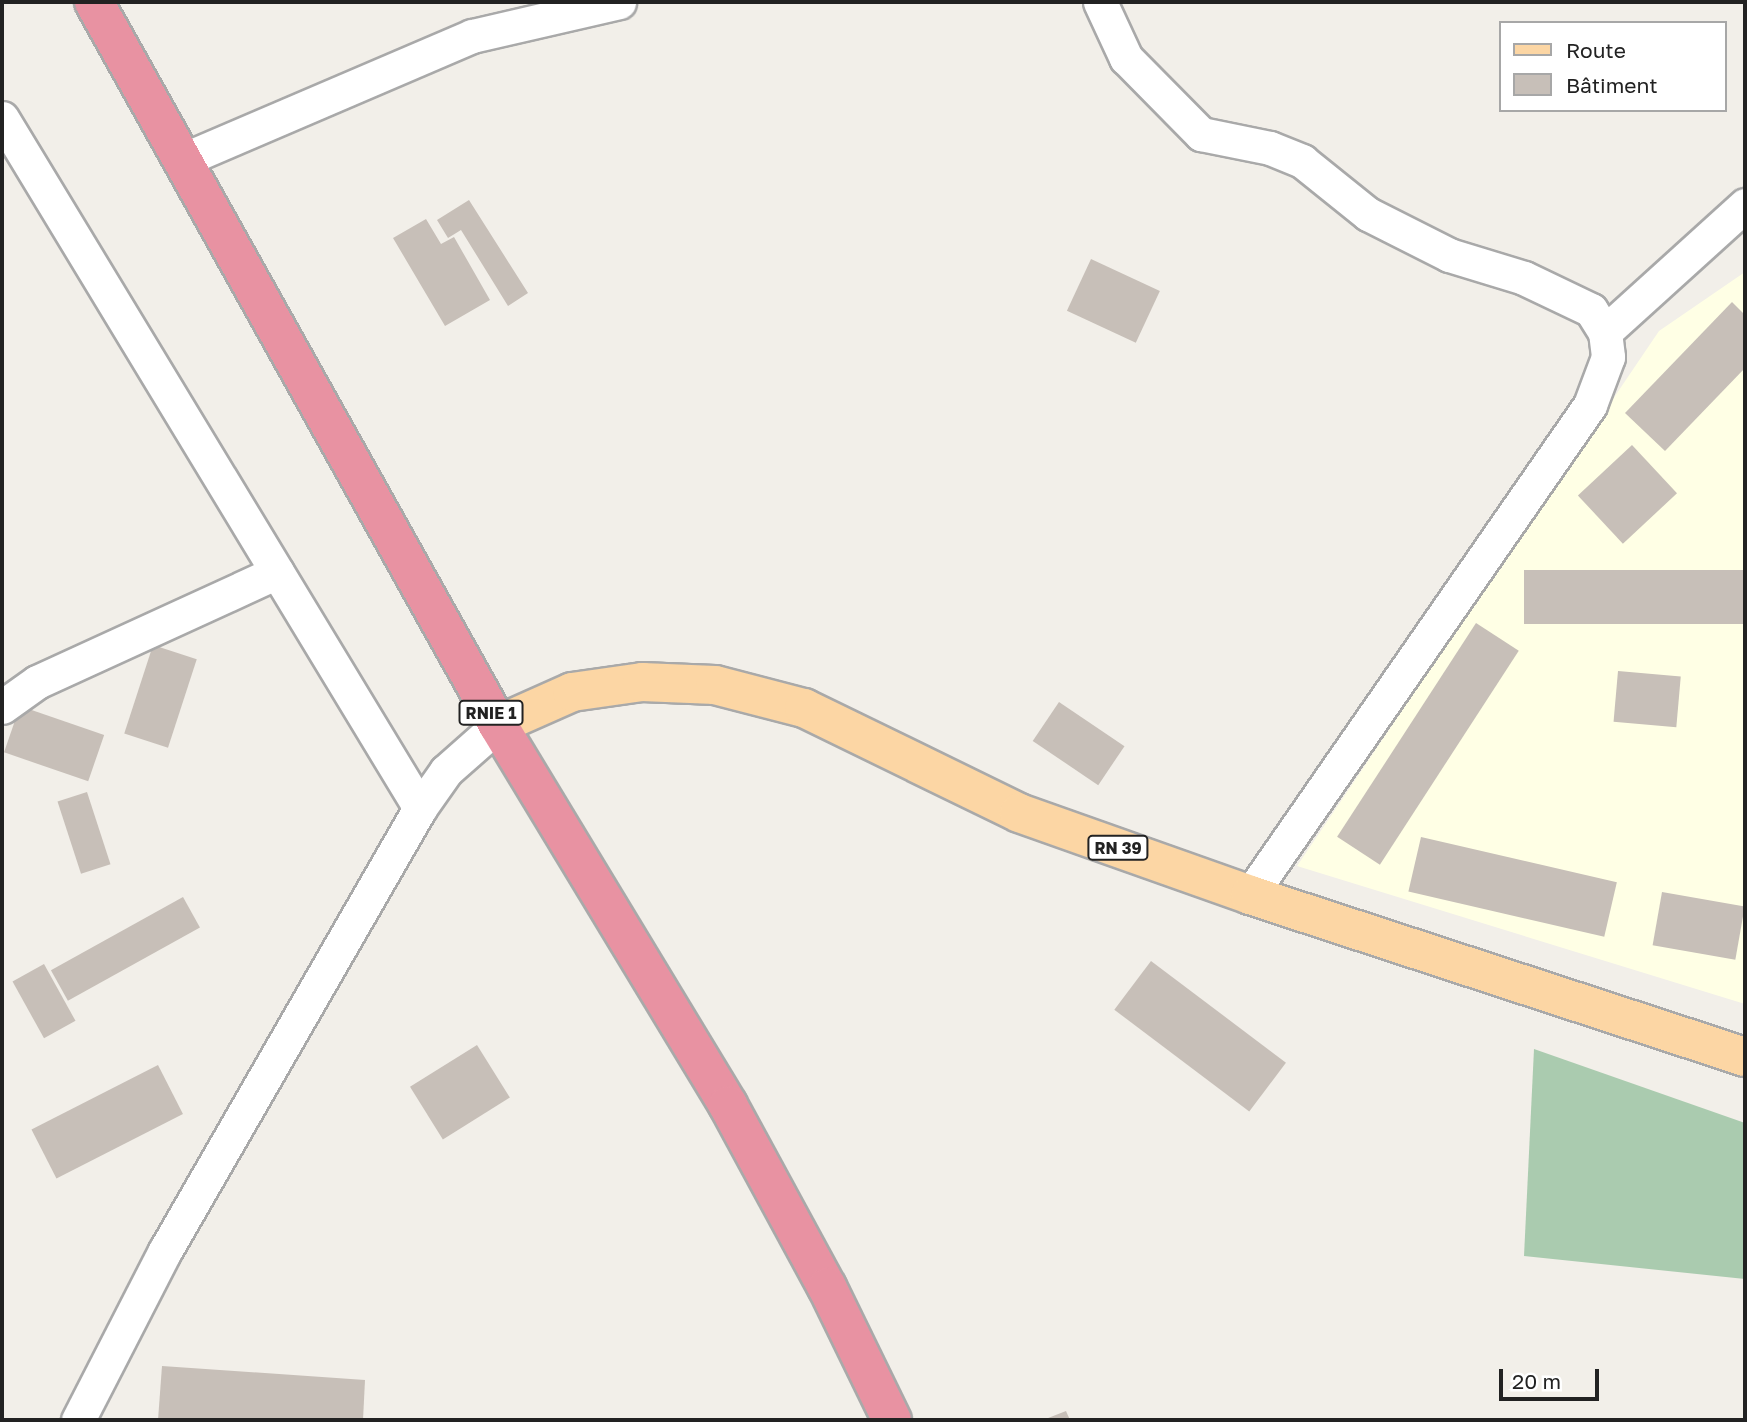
<!DOCTYPE html>
<meta charset="utf-8">
<style>
body{margin:0}
#map{position:relative;width:1747px;height:1422px;overflow:hidden;background:#f2efe9;font-family:"Golos Text",sans-serif}
div>[style]{position:absolute}
[style*='--x']{left:calc(var(--x)*1px);top:calc(var(--y)*1px);width:calc(var(--w)*1px);rotate:calc(var(--a)*1deg)}
.education>*{inset:0;background:#ffffe5}
.cemetery>*{inset:0;background:#aacbaf}
.building>*{inset:0;background:#c7bfb8;transform-origin:0 0}
.roads{filter:drop-shadow(2px 0 #a9a9a9) drop-shadow(-2px 0 #a9a9a9) drop-shadow(0 2px #a9a9a9) drop-shadow(0 -2px #a9a9a9)}
.street>*{height:33px;margin:-16.5px;padding:0 16.5px;transform-origin:16.5px;border-radius:16.5px;background:#fff}
.primary>*{height:38px;margin:-19px;padding:0 19px;transform-origin:19px;border-radius:19px;background:#fcd6a4}
.highway>*{height:38px;margin:-19px;padding:0 19px;transform-origin:19px;border-radius:19px;background:#e892a2}
span{translate:-50% -50%;white-space:nowrap;text-align:center;line-height:1.15;-webkit-text-stroke:5px #fff;paint-order:stroke}
.shield-label span{padding:2px 5px;background:#fff;border:2px solid;border-radius:5px;-webkit-text-stroke-width:0}
.shield-label{font-size:16px;color:#222;font-weight:700}
.frame{position:absolute;inset:0;border:4px solid #222;pointer-events:none}
.legend{position:absolute;left:1499px;top:21px;width:228px;height:91px;box-sizing:border-box;background:#fff;border:2px solid #a7a7a7;margin:0;padding:9px 12px;list-style:none;font-size:21px;color:#222}
.legend li{display:flex;align-items:center;gap:14px;height:35px}
.legend b{width:35px;border:2px solid #a7a7a7}
.scale{position:absolute;left:1499px;top:1369px;width:100px;height:32px;box-sizing:border-box;border:4px solid #222;border-top:0;padding-left:9px;font-size:21px;line-height:24px;white-space:nowrap;color:#222;-webkit-text-stroke:5px #fff;paint-order:stroke}
</style>
<div id="map">
<div class="education">
<i style="clip-path:polygon(1745px 272px,1745px 1004px,1297px 866px,1659px 331px)"></i>
</div>
<div class="cemetery">
<i style="clip-path:polygon(1534px 1049px,1745px 1123px,1745px 1279px,1524px 1256px)"></i>
</div>
<div class="building">
<i style="clip-path:polygon(469px 200px,528px 293px,508px 306px,461px 230px,448px 238px,437px 220px)"></i>
<i style="clip-path:polygon(426px 219px,441px 244px,454px 237px,490px 300px,445px 326px,393px 238px)"></i>
<i style="left:1091px;top:259px;width:76px;height:57px;rotate:25deg"></i>
<i style="clip-path:polygon(1732px 302px,1745px 315px,1745px 368px,1665px 451px,1625px 413px)"></i>
<i style="left:1632px;top:445px;width:66px;height:74px;rotate:47deg"></i>
<i style="left:1745px;top:570px;width:54px;height:221px;rotate:90deg"></i>
<i style="left:1476px;top:623px;width:51px;height:255px;rotate:33deg"></i>
<i style="left:153px;top:645px;width:46px;height:93px;rotate:18deg"></i>
<i style="left:1618px;top:671px;width:63px;height:51px;rotate:5deg"></i>
<i style="left:1059px;top:702px;width:79px;height:47px;rotate:34deg"></i>
<i style="left:20px;top:706px;width:89px;height:49px;rotate:19deg"></i>
<i style="left:87px;top:792px;width:76px;height:31px;rotate:72deg"></i>
<i style="left:1421px;top:837px;width:201px;height:56px;rotate:13deg"></i>
<i style="left:1662px;top:892px;width:84px;height:54px;rotate:10deg"></i>
<i style="left:183px;top:897px;width:35px;height:151px;rotate:61deg"></i>
<i style="left:1151px;top:961px;width:169px;height:61px;rotate:37deg"></i>
<i style="left:44px;top:964px;width:65px;height:36px;rotate:61deg"></i>
<i style="left:477px;top:1045px;width:62px;height:79px;rotate:58deg"></i>
<i style="left:158px;top:1065px;width:55px;height:142px;rotate:63deg"></i>
<i style="clip-path:polygon(162px 1366px,365px 1380px,363px 1420px,158px 1420px)"></i>
<i style="clip-path:polygon(1066px 1411px,1070px 1420px,1043px 1420px)"></i>
</div>
<div class="roads">
<div class="street">
<i style="--x:1100;--y:2;--w:62;--a:65.1"></i>
<i style="--x:1126;--y:58;--w:107;--a:45.4"></i>
<i style="--x:1201;--y:134;--w:70;--a:11.5"></i>
<i style="--x:1270;--y:148;--w:35;--a:22"></i>
<i style="--x:1302;--y:161;--w:85;--a:38.8"></i>
<i style="--x:1368;--y:214;--w:91;--a:26.8"></i>
<i style="--x:1449;--y:255;--w:78;--a:17"></i>
<i style="--x:1524;--y:278;--w:74;--a:25.5"></i>
<i style="--x:1591;--y:310;--w:26;--a:58"></i>
<i style="--x:1605;--y:332;--w:25;--a:83"></i>
<i style="--x:1608;--y:357;--w:51;--a:110.6"></i>
<i style="--x:1590;--y:405;--w:596;--a:124.76"></i>
<i style="--x:2;--y:118;--w:807;--a:58.79"></i>
<i style="--x:185;--y:159;--w:312;--a:-23.2"></i>
<i style="--x:472;--y:36;--w:151;--a:-13"></i>
<i style="--x:1605;--y:332;--w:189;--a:-42.2"></i>
<i style="--x:2;--y:707;--w:43;--a:-35.5"></i>
<i style="--x:37;--y:682;--w:264;--a:-24.6"></i>
<i style="--x:78;--y:1420;--w:190;--a:-62.8"></i>
<i style="--x:165;--y:1251;--w:511;--a:-60.07"></i>
<i style="--x:420;--y:808;--w:45;--a:-54.9"></i>
<i style="--x:446;--y:771;--w:69;--a:-41.5"></i>
</div>
<div class="primary">
<i style="--x:498;--y:725;--w:81;--a:-24"></i>
<i style="--x:572;--y:692;--w:71;--a:-8.1"></i>
<i style="--x:642;--y:682;--w:73;--a:2.4"></i>
<i style="--x:715;--y:685;--w:92;--a:14.5"></i>
<i style="--x:804;--y:708;--w:239;--a:26"></i>
<i style="--x:1019;--y:813;--w:245;--a:19.5"></i>
<i style="--x:1250;--y:895;--w:521;--a:18.12"></i>
</div>
<div class="highway">
<i style="--x:94;--y:2;--w:828;--a:60.8"></i>
<i style="--x:498;--y:725;--w:444;--a:58.8"></i>
<i style="--x:728;--y:1105;--w:207;--a:61.5"></i>
<i style="--x:827;--y:1287;--w:148;--a:64"></i>
</div>
</div>
<div class="shield-label">
<span style="left:491px;top:713px">RNIE 1</span>
<span style="left:1118px;top:848px">RN 39</span>
</div>
<div class="frame"></div>
<ul class="legend">
<li><b style="height:9px;background:#fcd6a4"></b>Route</li>
<li><b style="height:19px;background:#c7bfb8"></b>Bâtiment</li>
</ul>
<div class="scale">20 m</div>
</div>
